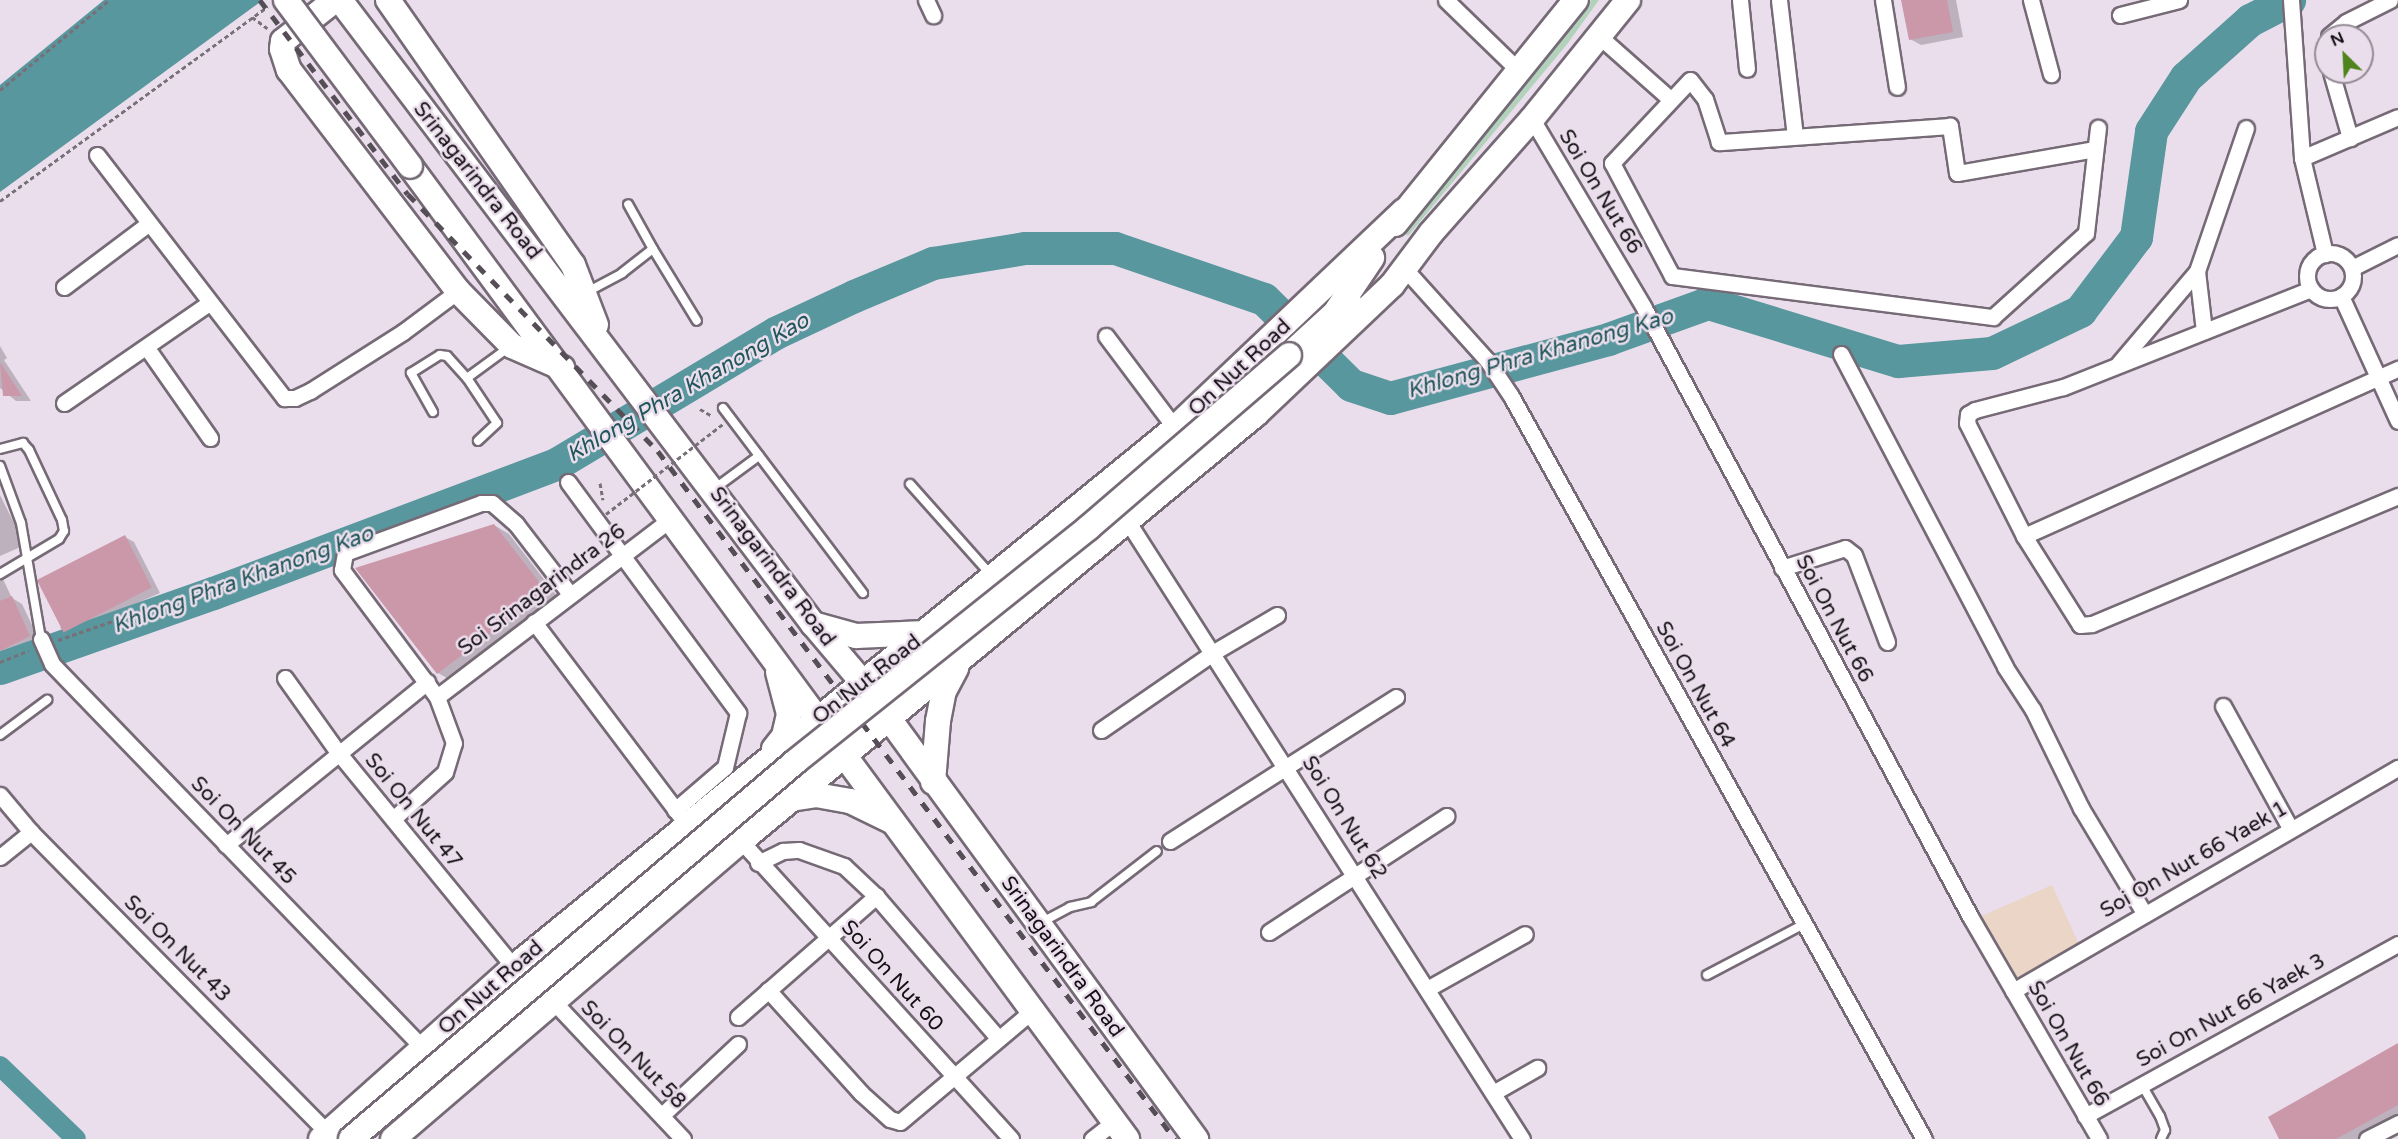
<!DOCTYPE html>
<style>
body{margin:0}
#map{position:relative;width:2398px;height:1139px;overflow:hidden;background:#ebdeec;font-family:"Varela Round",sans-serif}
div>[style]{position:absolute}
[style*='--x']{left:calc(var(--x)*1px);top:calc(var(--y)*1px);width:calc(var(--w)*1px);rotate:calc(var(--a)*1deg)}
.commercial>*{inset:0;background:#ead5c7}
.green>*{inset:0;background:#b2d2bc}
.water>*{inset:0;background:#58979d}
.shadow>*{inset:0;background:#0003}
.canal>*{height:20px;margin:-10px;padding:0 10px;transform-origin:10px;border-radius:10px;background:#58979d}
.river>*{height:33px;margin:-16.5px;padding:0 16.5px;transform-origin:16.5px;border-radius:16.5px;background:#58979d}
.building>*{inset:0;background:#cb98aa;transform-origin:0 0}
.path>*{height:3px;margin-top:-1.5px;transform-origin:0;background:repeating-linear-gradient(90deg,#787079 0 4.5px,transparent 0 7.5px)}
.roads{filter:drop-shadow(2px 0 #756a76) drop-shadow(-2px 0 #756a76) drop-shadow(0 2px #756a76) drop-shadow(0 -2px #756a76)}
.lane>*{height:8px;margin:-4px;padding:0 4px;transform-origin:4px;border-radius:4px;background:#fff}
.street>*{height:15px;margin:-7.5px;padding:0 7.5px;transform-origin:7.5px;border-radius:7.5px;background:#fff}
.street>.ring{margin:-7.5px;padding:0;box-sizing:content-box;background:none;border:15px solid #fff;border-radius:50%}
.primary>*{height:24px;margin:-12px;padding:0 12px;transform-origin:12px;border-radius:12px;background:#fff}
.rail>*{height:4.5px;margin-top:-2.25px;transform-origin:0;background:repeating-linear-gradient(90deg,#554e56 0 10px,transparent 0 20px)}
.path-bridge>*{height:3px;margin-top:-1.5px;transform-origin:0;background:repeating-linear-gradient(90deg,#787079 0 4.5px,transparent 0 7.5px)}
.bridges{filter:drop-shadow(2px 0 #756a76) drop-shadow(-2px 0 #756a76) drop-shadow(0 2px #756a76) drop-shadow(0 -2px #756a76)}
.primary-bridge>*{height:24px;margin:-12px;padding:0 12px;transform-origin:12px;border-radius:12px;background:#fff}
span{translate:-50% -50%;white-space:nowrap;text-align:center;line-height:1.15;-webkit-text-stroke:5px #ebdeec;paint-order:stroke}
.street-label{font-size:21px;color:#130f14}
.water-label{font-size:22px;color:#20565b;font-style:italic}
.north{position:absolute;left:2314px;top:24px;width:60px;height:60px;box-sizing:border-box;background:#ebdeec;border:2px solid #958b96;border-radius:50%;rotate:336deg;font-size:16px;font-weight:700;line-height:24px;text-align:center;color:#130f14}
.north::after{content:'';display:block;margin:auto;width:21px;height:27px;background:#4e841b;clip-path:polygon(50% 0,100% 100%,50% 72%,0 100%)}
</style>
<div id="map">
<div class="commercial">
<i style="clip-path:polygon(2052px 885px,2079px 944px,2014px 984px,1979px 917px)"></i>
</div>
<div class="green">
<i style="clip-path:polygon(1591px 0,1599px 0,1568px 43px,1408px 236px,1404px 232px)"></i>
</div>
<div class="water">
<i style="clip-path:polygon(104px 0,263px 0,0 192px,0 85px)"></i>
</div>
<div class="shadow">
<i style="clip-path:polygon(1903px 0,1956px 0,1963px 37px,1921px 45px,1910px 39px)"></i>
<i style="clip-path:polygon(0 346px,7px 358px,4px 360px,31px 401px,16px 401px,0 388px)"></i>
<i style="clip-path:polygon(0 495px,25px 545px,0 556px)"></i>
<i style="clip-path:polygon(494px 525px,509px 534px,560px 600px,452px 681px,438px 673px)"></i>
<i style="clip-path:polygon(125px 537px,134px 542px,160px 593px,69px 633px,60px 628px)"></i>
<i style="clip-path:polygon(0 573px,12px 598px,22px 604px,40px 642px,0 660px)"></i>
<i style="clip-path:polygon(2398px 1048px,2398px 1129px,2379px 1139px,2281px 1139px)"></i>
</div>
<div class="canal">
<i style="--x:0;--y:1066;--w:105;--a:43.8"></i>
</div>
<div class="river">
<i style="--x:0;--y:668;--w:226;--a:-19.4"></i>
<i style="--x:213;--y:593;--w:369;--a:-20.6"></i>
<i style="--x:558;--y:463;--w:253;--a:-30.9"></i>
<i style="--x:775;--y:333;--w:87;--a:-25.1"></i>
<i style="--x:854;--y:296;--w:86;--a:-22.7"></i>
<i style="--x:933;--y:263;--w:93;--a:-9.3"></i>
<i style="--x:1025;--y:248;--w:90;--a:0"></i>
<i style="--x:1115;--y:248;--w:157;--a:18.9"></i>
<i style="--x:1264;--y:299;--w:122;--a:44.7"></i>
<i style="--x:1351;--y:385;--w:41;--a:18.4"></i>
<i style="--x:1390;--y:398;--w:226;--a:-15.1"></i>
<i style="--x:1608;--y:339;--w:106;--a:-19.8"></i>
<i style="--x:1708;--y:303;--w:199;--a:17"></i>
<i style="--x:1898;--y:361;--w:94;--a:-4.9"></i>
<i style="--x:1992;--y:353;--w:98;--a:-25.5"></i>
<i style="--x:2080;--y:311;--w:93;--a:-52.9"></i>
<i style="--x:2136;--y:237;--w:107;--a:-81.9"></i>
<i style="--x:2151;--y:131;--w:64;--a:-57.1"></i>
<i style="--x:2186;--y:77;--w:86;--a:-41.7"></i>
<i style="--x:2250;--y:20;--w:44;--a:-27.1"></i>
</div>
<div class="building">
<i style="clip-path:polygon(1901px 0,1947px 0,1953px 32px,1909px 40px)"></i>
<i style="clip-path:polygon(0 362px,22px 396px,3px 396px)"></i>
<i style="clip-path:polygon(494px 524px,546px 591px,437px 674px,355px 568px)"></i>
<i style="left:125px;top:535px;width:59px;height:99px;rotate:63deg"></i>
<i style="clip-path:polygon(12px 596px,30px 636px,0 651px,0 601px)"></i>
<i style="clip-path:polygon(2398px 1043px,2398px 1105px,2336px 1139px,2279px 1139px,2268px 1117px)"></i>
</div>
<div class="path">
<i style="--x:252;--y:17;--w:19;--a:36"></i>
<i style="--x:0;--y:90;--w:141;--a:-39.5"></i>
<i style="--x:0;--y:201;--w:331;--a:-36"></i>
<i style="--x:700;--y:409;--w:14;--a:30"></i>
<i style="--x:600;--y:483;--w:17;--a:80"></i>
<i style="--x:58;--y:640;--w:110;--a:-19.1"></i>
<i style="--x:0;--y:662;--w:31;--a:-22"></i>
</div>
<div class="roads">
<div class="lane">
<i style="--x:653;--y:249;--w:84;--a:58.6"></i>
<i style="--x:587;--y:292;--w:40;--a:-28"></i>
<i style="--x:622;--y:273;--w:39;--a:-38"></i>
<i style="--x:653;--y:249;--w:51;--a:-119.1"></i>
<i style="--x:467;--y:378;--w:54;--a:56.3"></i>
<i style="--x:497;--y:423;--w:26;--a:137"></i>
<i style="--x:723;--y:408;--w:232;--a:52.9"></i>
<i style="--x:433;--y:412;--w:45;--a:-119.4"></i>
<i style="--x:411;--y:373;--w:34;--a:-32"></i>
<i style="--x:440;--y:355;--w:7;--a:8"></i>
<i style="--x:447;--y:356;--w:30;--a:48"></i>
<i style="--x:467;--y:378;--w:51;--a:-36.2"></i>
<i style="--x:0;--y:449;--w:24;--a:-15"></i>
<i style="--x:23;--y:443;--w:9;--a:49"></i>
<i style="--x:29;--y:450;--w:77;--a:64.8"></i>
<i style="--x:62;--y:520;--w:11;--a:80"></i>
<i style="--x:64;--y:531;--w:9;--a:122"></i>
<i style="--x:59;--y:539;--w:69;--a:149.3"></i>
<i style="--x:0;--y:466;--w:61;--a:69.8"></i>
<i style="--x:21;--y:523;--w:118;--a:80.2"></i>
<i style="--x:910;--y:484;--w:122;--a:48.3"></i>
<i style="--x:714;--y:489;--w:56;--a:-36.3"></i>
<i style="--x:0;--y:735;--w:59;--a:-36.7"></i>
<i style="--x:1042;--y:922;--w:32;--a:-28"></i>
<i style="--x:1070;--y:907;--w:22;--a:-13"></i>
<i style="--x:1091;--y:902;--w:83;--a:-37.7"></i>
<i style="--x:1707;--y:975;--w:110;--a:-27.7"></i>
<i style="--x:2142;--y:1085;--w:36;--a:60"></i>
<i style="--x:2160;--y:1116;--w:15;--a:70"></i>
<i style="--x:2165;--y:1130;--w:10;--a:114"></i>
</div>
<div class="street">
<i style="--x:926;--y:0;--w:17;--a:65"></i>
<i style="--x:1446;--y:0;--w:100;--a:44.2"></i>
<i style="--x:1740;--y:0;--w:69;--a:84.2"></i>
<i style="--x:1779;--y:0;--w:137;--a:83.3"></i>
<i style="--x:1883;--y:0;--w:88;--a:80.9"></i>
<i style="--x:2031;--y:0;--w:77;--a:74.9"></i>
<i style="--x:2291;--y:0;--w:158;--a:86"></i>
<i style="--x:2302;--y:158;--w:99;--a:76.5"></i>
<i style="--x:2120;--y:15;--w:61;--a:-14.3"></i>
<i style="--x:1599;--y:36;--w:96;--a:41.6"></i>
<i style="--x:2329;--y:36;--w:22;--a:-39"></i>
<i style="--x:2346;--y:22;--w:49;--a:-26.6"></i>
<i style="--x:2331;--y:72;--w:69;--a:73.9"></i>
<i style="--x:1532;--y:119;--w:220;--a:59.3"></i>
<i style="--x:1644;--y:308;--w:692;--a:61.81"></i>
<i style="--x:1971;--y:918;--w:255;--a:59.9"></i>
<i style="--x:2095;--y:149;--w:140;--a:170.1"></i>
<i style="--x:1957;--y:173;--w:48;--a:-98.5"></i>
<i style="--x:1950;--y:126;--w:232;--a:176"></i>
<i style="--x:1719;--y:142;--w:45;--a:-108"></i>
<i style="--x:1705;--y:99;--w:24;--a:-128"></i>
<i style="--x:1690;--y:80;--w:114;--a:133.2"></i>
<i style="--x:1612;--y:163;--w:128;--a:62"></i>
<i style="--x:1672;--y:276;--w:324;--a:7.3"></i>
<i style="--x:1993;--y:317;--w:125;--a:-42.1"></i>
<i style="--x:2086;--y:233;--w:106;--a:-83.5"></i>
<i style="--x:97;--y:155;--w:307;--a:52.4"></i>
<i style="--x:284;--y:398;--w:11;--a:0"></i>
<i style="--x:295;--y:398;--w:17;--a:-25"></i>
<i style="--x:310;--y:391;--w:110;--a:-32.4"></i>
<i style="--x:403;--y:332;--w:69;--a:-36.7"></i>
<i style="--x:2302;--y:158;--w:104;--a:-23.1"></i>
<i class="ring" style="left:2307px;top:253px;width:31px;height:31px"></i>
<i style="--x:2352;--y:268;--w:51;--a:-26.6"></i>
<i style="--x:1405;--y:269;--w:122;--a:48"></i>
<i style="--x:1487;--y:360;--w:43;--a:56.3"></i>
<i style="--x:1511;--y:396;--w:850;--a:60.93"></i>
<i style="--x:64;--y:287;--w:105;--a:-36.9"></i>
<i style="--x:2311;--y:289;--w:267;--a:158.4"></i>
<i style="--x:2063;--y:387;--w:91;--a:165.4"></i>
<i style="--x:1975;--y:410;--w:8;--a:150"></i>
<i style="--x:1968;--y:414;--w:9;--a:96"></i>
<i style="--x:1967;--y:423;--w:127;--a:63.2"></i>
<i style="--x:2024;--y:536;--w:105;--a:57.8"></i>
<i style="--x:2080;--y:625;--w:12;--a:-5"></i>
<i style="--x:2092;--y:624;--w:332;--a:-22.7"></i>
<i style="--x:2341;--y:296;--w:137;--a:65.5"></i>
<i style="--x:2204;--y:331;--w:60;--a:-96.7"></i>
<i style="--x:2197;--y:271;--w:151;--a:-71.1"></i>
<i style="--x:1106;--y:336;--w:115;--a:53.1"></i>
<i style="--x:147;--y:348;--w:110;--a:55"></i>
<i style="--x:1841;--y:354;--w:353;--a:62.3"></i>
<i style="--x:2005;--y:667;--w:51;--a:56.9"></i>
<i style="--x:2033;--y:710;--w:109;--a:63.9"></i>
<i style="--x:2081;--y:808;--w:122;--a:59"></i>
<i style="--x:2119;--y:363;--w:121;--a:-49.7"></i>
<i style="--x:64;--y:403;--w:176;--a:-34.6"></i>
<i style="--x:568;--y:482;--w:287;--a:53.6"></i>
<i style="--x:738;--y:713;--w:56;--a:103.5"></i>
<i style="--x:725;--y:767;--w:66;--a:139.3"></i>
<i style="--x:1128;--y:522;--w:732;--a:57.44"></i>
<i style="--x:2024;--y:536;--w:410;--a:-24.1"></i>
<i style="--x:1782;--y:568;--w:66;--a:-17.6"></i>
<i style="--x:1845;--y:548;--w:11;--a:38"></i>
<i style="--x:1854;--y:555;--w:93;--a:69.2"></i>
<i style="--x:534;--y:622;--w:243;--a:53"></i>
<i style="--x:41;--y:639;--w:27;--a:66"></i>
<i style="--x:52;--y:664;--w:533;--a:45.99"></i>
<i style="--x:285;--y:678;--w:90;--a:54.5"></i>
<i style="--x:337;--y:751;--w:279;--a:50.7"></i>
<i style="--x:437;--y:697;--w:295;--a:-37.3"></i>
<i style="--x:2223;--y:706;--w:139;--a:61.2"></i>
<i style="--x:1101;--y:730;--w:137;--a:-34.6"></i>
<i style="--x:1214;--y:652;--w:73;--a:-30.4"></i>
<i style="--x:0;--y:795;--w:48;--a:50"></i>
<i style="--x:31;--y:832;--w:420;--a:45.4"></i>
<i style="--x:393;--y:819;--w:70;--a:-42.1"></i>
<i style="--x:445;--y:772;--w:30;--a:-73"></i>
<i style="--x:454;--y:743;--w:49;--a:-110.3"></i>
<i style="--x:437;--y:697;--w:159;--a:-126.8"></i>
<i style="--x:342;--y:570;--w:17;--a:-80"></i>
<i style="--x:345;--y:553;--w:145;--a:-20.2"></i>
<i style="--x:481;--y:503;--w:11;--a:0"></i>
<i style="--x:492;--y:503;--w:32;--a:41"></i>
<i style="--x:516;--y:524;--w:88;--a:52.4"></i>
<i style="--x:741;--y:841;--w:402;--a:47.8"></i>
<i style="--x:1170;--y:841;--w:268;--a:-32.5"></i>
<i style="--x:226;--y:845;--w:259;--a:-39"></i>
<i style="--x:0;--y:857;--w:40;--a:-39"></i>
<i style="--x:758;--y:863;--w:28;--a:-26"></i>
<i style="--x:783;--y:851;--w:16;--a:-4"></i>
<i style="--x:799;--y:850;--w:48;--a:19.6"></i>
<i style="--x:844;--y:866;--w:44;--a:43.2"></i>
<i style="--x:876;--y:896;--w:187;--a:49.3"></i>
<i style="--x:1269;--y:932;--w:212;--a:-33.2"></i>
<i style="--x:1427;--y:989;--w:112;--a:-29.3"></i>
<i style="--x:768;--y:990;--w:139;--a:47.9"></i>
<i style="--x:861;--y:1093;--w:39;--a:42"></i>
<i style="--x:890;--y:1119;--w:10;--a:17"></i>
<i style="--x:900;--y:1122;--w:174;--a:-40.1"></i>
<i style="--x:2013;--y:991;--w:445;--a:-30.1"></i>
<i style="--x:552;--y:1000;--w:191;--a:46.7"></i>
<i style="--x:738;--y:1017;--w:184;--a:-41.2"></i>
<i style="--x:1493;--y:1093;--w:51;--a:-29.6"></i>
<i style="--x:662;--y:1115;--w:104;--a:-43.1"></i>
<i style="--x:2085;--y:1116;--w:357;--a:-28.8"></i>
<i style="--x:1092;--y:1139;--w:28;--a:-38"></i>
<i style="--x:2367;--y:1139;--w:35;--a:-27"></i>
</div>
<div class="primary">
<i style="--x:335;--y:0;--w:66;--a:141.7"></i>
<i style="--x:283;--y:41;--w:8;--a:97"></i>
<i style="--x:282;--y:49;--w:22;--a:72"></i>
<i style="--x:289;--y:70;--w:278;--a:52.6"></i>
<i style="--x:458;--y:291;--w:77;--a:45.5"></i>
<i style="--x:512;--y:346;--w:55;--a:23.7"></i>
<i style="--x:340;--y:0;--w:783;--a:52.84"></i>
<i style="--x:813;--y:624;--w:77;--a:49.7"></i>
<i style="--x:863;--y:683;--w:565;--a:53.86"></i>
<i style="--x:388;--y:0;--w:323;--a:55.1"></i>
<i style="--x:573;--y:265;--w:64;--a:69"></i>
<i style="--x:410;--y:166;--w:1209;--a:53.61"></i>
<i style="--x:1395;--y:224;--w:288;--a:-51.1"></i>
<i style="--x:1337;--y:310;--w:63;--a:-56.1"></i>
<i style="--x:1289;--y:355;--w:81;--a:-42.5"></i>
<i style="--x:813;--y:624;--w:45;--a:15.6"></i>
<i style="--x:856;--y:636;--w:70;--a:-2.5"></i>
<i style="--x:774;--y:749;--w:16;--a:-52"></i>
<i style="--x:784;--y:736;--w:23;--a:-77"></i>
<i style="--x:789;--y:714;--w:43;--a:-104.7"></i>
<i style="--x:933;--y:782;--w:61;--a:-85.3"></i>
<i style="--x:938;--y:721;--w:31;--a:-79"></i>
<i style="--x:944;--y:691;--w:26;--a:-62"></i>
<i style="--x:791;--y:799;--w:25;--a:-9"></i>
<i style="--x:816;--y:795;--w:35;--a:10"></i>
<i style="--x:850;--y:801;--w:48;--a:26"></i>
<i style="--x:321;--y:1139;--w:259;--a:-41.7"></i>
<i style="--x:514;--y:967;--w:853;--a:-39.19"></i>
<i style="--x:1175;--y:428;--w:315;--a:-43.5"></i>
<i style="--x:393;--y:1139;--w:458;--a:-40.6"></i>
<i style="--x:741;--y:841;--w:669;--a:-39.66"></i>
<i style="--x:1256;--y:414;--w:187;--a:-43.5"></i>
<i style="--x:1392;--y:285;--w:65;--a:-53.1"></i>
<i style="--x:1431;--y:233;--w:152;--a:-48.5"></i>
<i style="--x:1532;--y:119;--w:153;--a:-51.1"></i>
</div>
</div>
<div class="rail">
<i style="--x:260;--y:0;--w:244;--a:52.7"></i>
<i style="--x:408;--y:194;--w:359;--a:45.8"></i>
<i style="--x:658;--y:451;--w:861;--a:53.08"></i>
</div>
<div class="path-bridge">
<i style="--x:606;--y:514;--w:149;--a:-37.6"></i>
</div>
<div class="bridges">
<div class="primary-bridge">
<i style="--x:286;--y:0;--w:207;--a:53.2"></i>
<i style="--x:351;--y:1139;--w:582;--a:-40.33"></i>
<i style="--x:795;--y:762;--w:375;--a:-38.6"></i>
<i style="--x:1088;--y:528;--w:265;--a:-40.7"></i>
</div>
</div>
<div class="street-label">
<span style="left:477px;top:181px;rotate:52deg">Srinagarindra Road</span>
<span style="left:1600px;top:192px;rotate:59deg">Soi On Nut 66</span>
<span style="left:1240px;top:368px;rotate:-43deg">On Nut Road</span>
<span style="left:772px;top:567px;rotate:53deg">Srinagarindra Road</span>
<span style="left:542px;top:590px;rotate:-37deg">Soi Srinagarindra 26</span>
<span style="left:1834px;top:619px;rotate:62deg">Soi On Nut 66</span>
<span style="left:867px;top:680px;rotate:-38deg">On Nut Road</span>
<span style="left:1695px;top:685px;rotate:61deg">Soi On Nut 64</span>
<span style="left:413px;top:811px;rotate:51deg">Soi On Nut 47</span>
<span style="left:1344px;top:818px;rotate:58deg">Soi On Nut 62</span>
<span style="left:243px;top:831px;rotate:46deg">Soi On Nut 45</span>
<span style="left:2194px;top:860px;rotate:-30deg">Soi On Nut 66 Yaek 1</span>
<span style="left:177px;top:949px;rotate:45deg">Soi On Nut 43</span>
<span style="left:1062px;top:957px;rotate:54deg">Srinagarindra Road</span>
<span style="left:892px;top:976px;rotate:48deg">Soi On Nut 60</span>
<span style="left:491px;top:988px;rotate:-41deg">On Nut Road</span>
<span style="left:2231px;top:1011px;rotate:-29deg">Soi On Nut 66 Yaek 3</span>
<span style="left:2068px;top:1044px;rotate:60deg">Soi On Nut 66</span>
<span style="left:633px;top:1055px;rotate:46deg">Soi On Nut 58</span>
</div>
<div class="water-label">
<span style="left:1540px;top:354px;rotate:-16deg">Khlong Phra Khanong Kao</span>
<span style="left:688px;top:388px;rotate:-30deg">Khlong Phra Khanong Kao</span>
<span style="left:243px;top:580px;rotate:-20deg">Khlong Phra Khanong Kao</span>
</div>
<div class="north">N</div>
</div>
